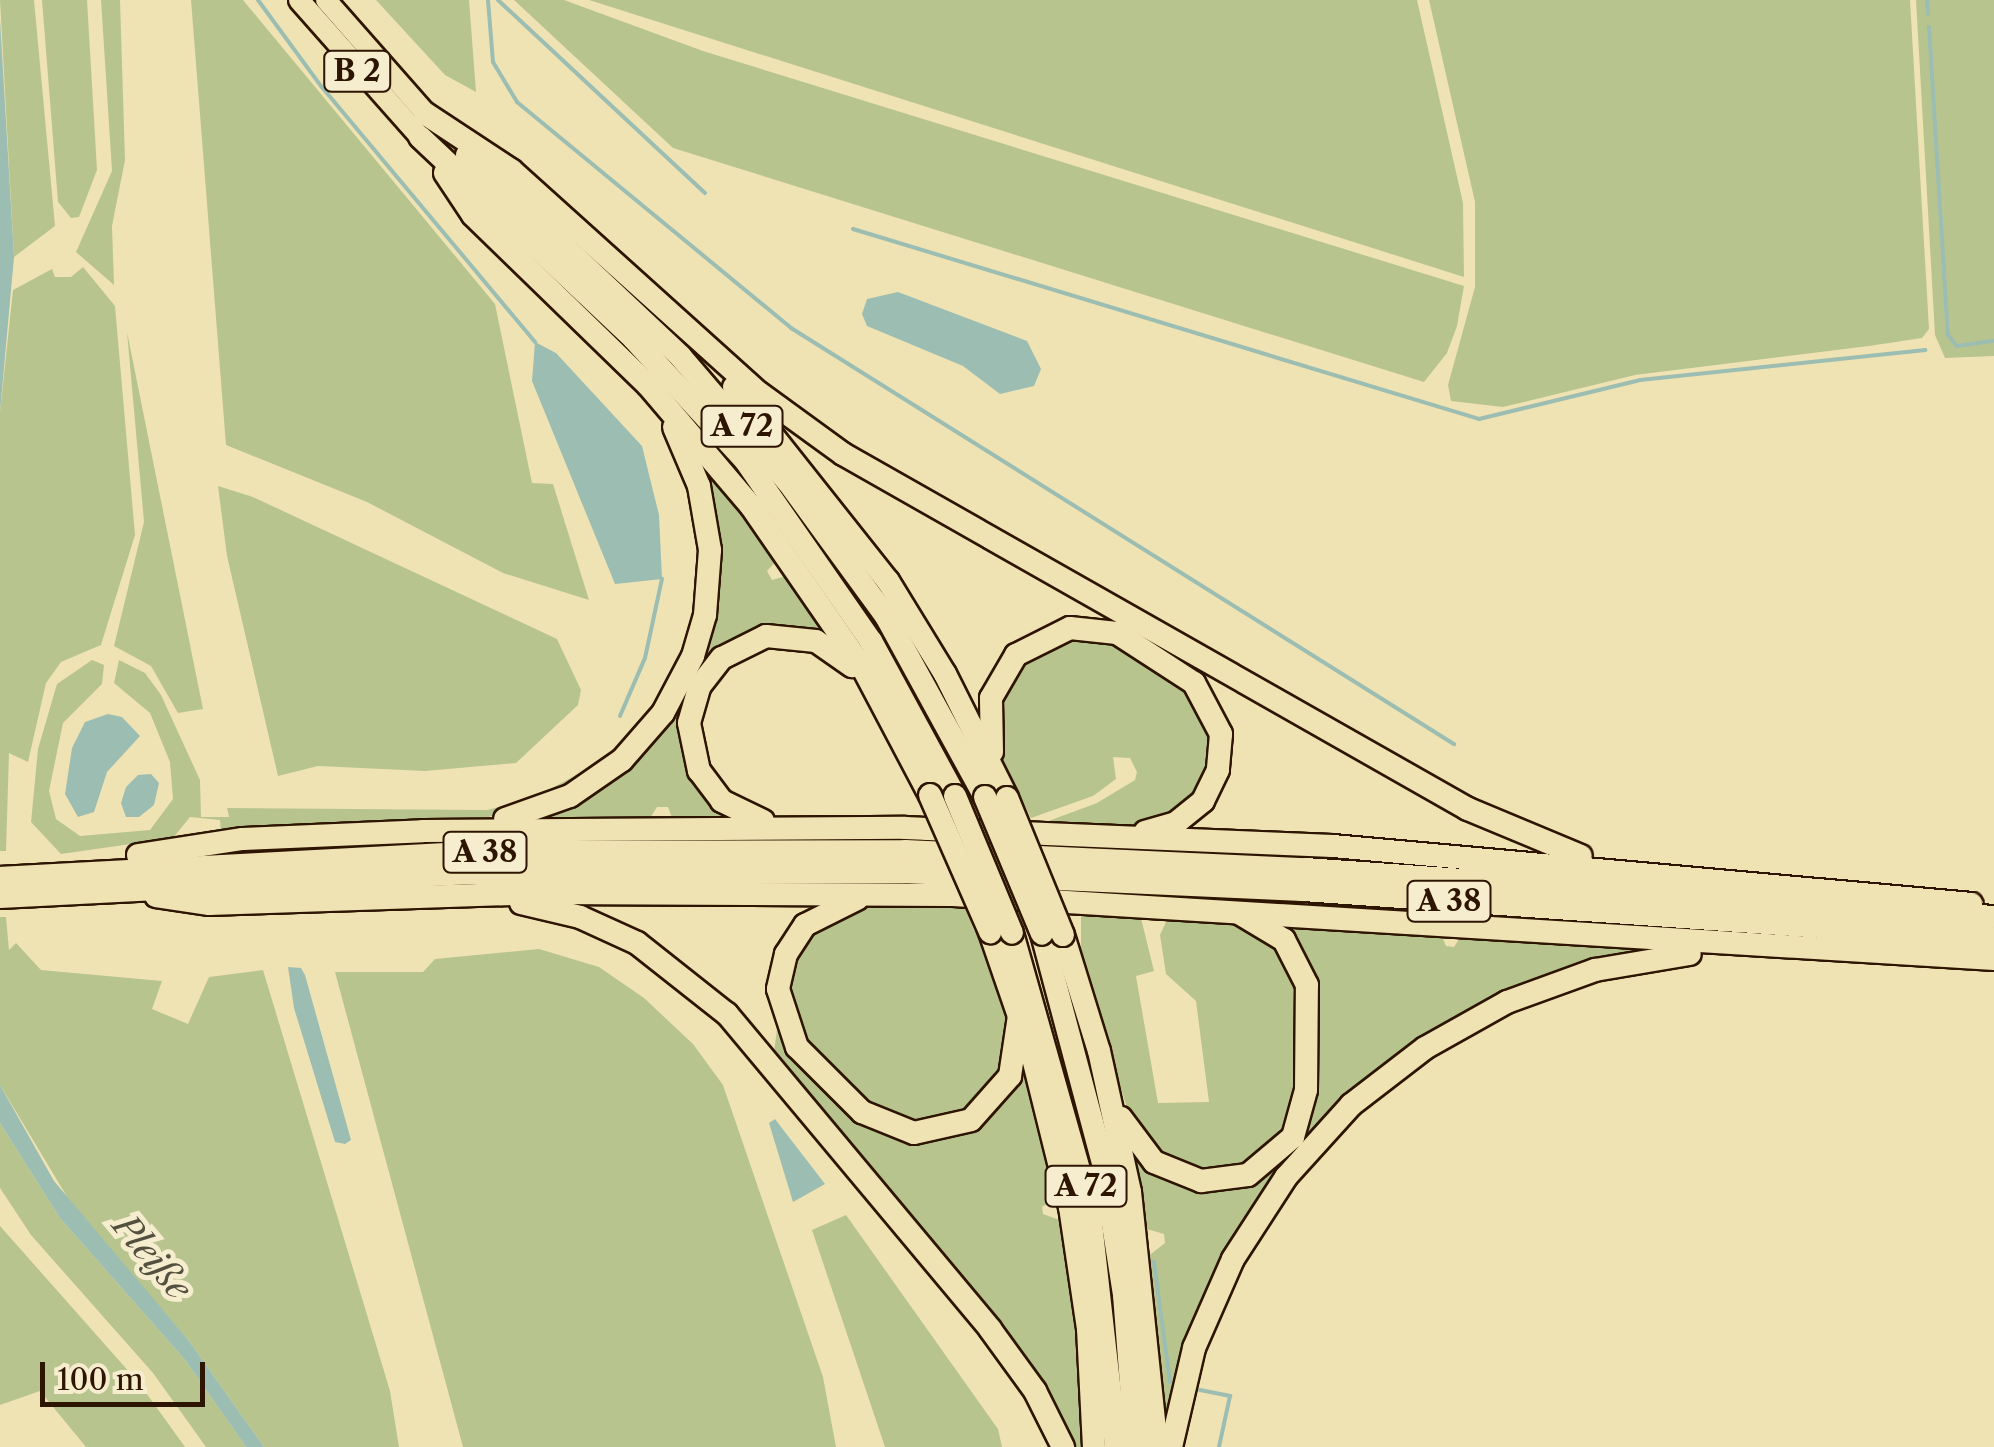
<!DOCTYPE html>
<meta charset="utf-8">
<style>
body{margin:0}
#map{position:relative;width:1994px;height:1447px;overflow:hidden;background:#f0e3b3;font-family:"Libre Caslon Text",serif}
div>[style]{position:absolute}
[style*='--x']{left:calc(var(--x)*1px);top:calc(var(--y)*1px);width:calc(var(--w)*1px);rotate:calc(var(--a)*1deg)}
.green>*{inset:0;background:#b8c48e}
.water>*{inset:0;background:#9bbdb2}
.stream>*{height:4px;margin:-2px;padding:0 2px;transform-origin:2px;border-radius:2px;background:#9bbdb2}
.roads{filter:drop-shadow(2px 0 #2e1501) drop-shadow(-2px 0 #2e1501) drop-shadow(0 2px #2e1501) drop-shadow(0 -2px #2e1501)}
.trunk>*{height:20px;margin:-10px;padding:0 10px;transform-origin:10px;border-radius:10px;background:#f0e3b3}
.motorway>*{height:22px;margin:-11px;padding:0 11px;transform-origin:11px;border-radius:11px;background:#f0e3b3}
.bridges{filter:drop-shadow(2px 0 #2e1501) drop-shadow(-2px 0 #2e1501) drop-shadow(0 2px #2e1501) drop-shadow(0 -2px #2e1501)}
.motorway-bridge>*{height:22px;margin:-11px;padding:0 11px;transform-origin:11px;border-radius:11px;background:#f0e3b3}
span{translate:-50% -50%;white-space:nowrap;text-align:center;line-height:1.15;-webkit-text-stroke:10px #f5edce;paint-order:stroke}
.shield-label span{padding:2px 8px;background:#f5edce;border:2px solid;border-radius:8px;-webkit-text-stroke-width:0}
.shield-label{font-size:30px;color:#2e1501;font-weight:700}
.water-label{font-size:35px;color:#54503f;font-style:italic}
.scale{position:absolute;left:40px;top:1362px;width:165px;height:45px;box-sizing:border-box;border:5px solid #2e1501;border-top:0;padding-left:12px;font-size:30px;line-height:35px;white-space:nowrap;color:#2e1501;-webkit-text-stroke:8px #f5edce;paint-order:stroke}
</style>
<div id="map">
<div class="green">
<i style="clip-path:polygon(0 0,34px 0,55px 226px,14px 257px)"></i>
<i style="clip-path:polygon(42px 0,87px 0,97px 170px,79px 217px,71px 218px,58px 202px)"></i>
<i style="clip-path:polygon(101px 0,120px 0,125px 160px,112px 226px,114px 285px,76px 252px,112px 171px)"></i>
<i style="clip-path:polygon(191px 0,243px 0,495px 304px,532px 483px,553px 484px,589px 600px,503px 573px,367px 502px,226px 445px)"></i>
<i style="clip-path:polygon(376px 0,469px 0,476px 92px,445px 75px)"></i>
<i style="clip-path:polygon(514px 0,564px 0,703px 51px,1464px 286px,1457px 326px,1447px 353px,1424px 382px,673px 148px)"></i>
<i style="clip-path:polygon(589px 0,1417px 0,1463px 203px,1464px 277px)"></i>
<i style="clip-path:polygon(1429px 0,1910px 0,1929px 329px,1922px 338px,1869px 346px,1635px 375px,1503px 407px,1451px 401px,1448px 385px,1475px 287px,1475px 202px)"></i>
<i style="clip-path:polygon(1916px 0,1994px 0,1994px 356px,1945px 358px,1935px 335px)"></i>
<i style="clip-path:polygon(83px 267px,115px 306px,135px 535px,101px 645px,61px 662px,46px 683px,28px 762px,9px 753px,6px 851px,0 851px,0 412px,13px 290px,52px 269px,55px 277px,71px 277px)"></i>
<i style="clip-path:polygon(127px 332px,203px 709px,178px 713px,151px 666px,114px 646px,144px 522px)"></i>
<i style="clip-path:polygon(690px 446px,779px 558px,767px 571px,772px 580px,790px 575px,845px 648px,745px 637px,683px 732px,740px 819px,673px 821px,668px 807px,657px 807px,647px 823px,512px 824px,611px 776px,707px 633px)"></i>
<i style="clip-path:polygon(218px 486px,253px 497px,557px 639px,581px 690px,578px 705px,516px 763px,425px 771px,318px 766px,278px 776px,227px 556px)"></i>
<i style="clip-path:polygon(1111px 638px,1199px 699px,1215px 751px,1187px 809px,1138px 828px,1035px 826px,1097px 803px,1135px 780px,1137px 772px,1130px 758px,1113px 757px,1116px 779px,1093px 796px,1031px 818px,998px 752px,994px 722px,1011px 671px,1050px 640px)"></i>
<i style="clip-path:polygon(92px 660px,104px 665px,102px 684px,63px 723px,49px 791px,56px 819px,80px 836px,150px 830px,173px 799px,170px 762px,150px 713px,114px 683px,119px 660px,145px 673px,161px 695px,200px 780px,201px 817px,229px 817px,227px 808px,487px 810px,531px 799px,584px 771px,593px 776px,489px 817px,221px 833px,220px 820px,190px 817px,173px 838px,61px 854px,31px 822px,38px 749px,57px 684px)"></i>
<i style="clip-path:polygon(963px 903px,974px 931px,982px 931px,1007px 1005px,1011px 1054px,984px 1104px,922px 1127px,865px 1104px,803px 1040px,787px 991px,801px 942px,848px 906px)"></i>
<i style="clip-path:polygon(1139px 910px,1154px 971px,1136px 976px,1158px 1103px,1209px 1102px,1196px 1001px,1166px 974px,1160px 935px,1171px 911px,1224px 914px,1273px 936px,1298px 972px,1299px 1103px,1271px 1154px,1218px 1176px,1165px 1161px,1128px 1111px,1118px 1079px,1081px 950px,1081px 913px)"></i>
<i style="clip-path:polygon(0 917px,6px 917px,9px 950px,16px 943px,41px 970px,162px 981px,152px 1009px,188px 1024px,209px 977px,263px 970px,390px 1391px,399px 1447px,264px 1447px,189px 1341px,75px 1210px,0 1085px)"></i>
<i style="clip-path:polygon(1278px 925px,1438px 927px,1446px 946px,1454px 947px,1463px 933px,1668px 944px,1495px 1000px,1278px 1176px,1166px 1427px,1147px 1257px,1165px 1243px,1164px 1234px,1143px 1228px,1132px 1147px,1175px 1179px,1274px 1166px,1315px 1016px)"></i>
<i style="clip-path:polygon(539px 949px,599px 967px,644px 998px,693px 1044px,723px 1085px,823px 1377px,836px 1447px,463px 1447px,335px 972px,423px 972px,435px 959px)"></i>
<i style="clip-path:polygon(778px 1022px,826px 1085px,935px 1140px,968px 1132px,992px 1116px,1014px 1087px,1023px 1061px,1061px 1195px,1042px 1207px,1043px 1214px,1065px 1222px,1069px 1232px,1089px 1447px,1074px 1447px,929px 1242px,774px 1052px)"></i>
<i style="clip-path:polygon(0 1123px,60px 1218px,186px 1361px,246px 1447px,206px 1447px,153px 1373px,31px 1235px,0 1188px)"></i>
<i style="clip-path:polygon(846px 1215px,998px 1429px,1002px 1447px,885px 1447px,812px 1230px)"></i>
<i style="clip-path:polygon(0 1226px,139px 1383px,185px 1447px,86px 1447px,40px 1391px,0 1405px)"></i>
</div>
<div class="water">
<i style="clip-path:polygon(0 19px,14px 257px,0 412px)"></i>
<i style="clip-path:polygon(898px 292px,1027px 341px,1041px 369px,1034px 386px,1000px 394px,963px 366px,867px 326px,862px 314px,867px 299px)"></i>
<i style="clip-path:polygon(535px 342px,556px 353px,642px 446px,659px 515px,662px 579px,615px 584px,532px 381px)"></i>
<i style="clip-path:polygon(108px 714px,122px 717px,140px 736px,107px 772px,94px 812px,78px 817px,65px 794px,72px 748px,85px 722px)"></i>
<i style="clip-path:polygon(151px 774px,159px 783px,154px 805px,139px 817px,126px 817px,121px 803px,126px 787px,138px 775px)"></i>
<i style="clip-path:polygon(288px 967px,301px 968px,305px 975px,351px 1140px,345px 1144px,335px 1142px,294px 1008px)"></i>
<i style="clip-path:polygon(0 1085px,54px 1181px,189px 1341px,264px 1447px,246px 1447px,186px 1361px,60px 1218px,0 1123px)"></i>
<i style="clip-path:polygon(775px 1119px,825px 1184px,793px 1202px,769px 1123px)"></i>
</div>
<div class="stream">
<i style="--x:258;--y:0;--w:107;--a:53.8"></i>
<i style="--x:321;--y:86;--w:334;--a:50.1"></i>
<i style="--x:488;--y:0;--w:62;--a:85.4"></i>
<i style="--x:493;--y:62;--w:47;--a:59"></i>
<i style="--x:517;--y:102;--w:355;--a:39.5"></i>
<i style="--x:791;--y:328;--w:783;--a:32.11"></i>
<i style="--x:498;--y:0;--w:283;--a:43"></i>
<i style="--x:1927;--y:0;--w:14;--a:86"></i>
<i style="--x:1929;--y:27;--w:309;--a:86.5"></i>
<i style="--x:1948;--y:335;--w:14;--a:51"></i>
<i style="--x:1957;--y:346;--w:37;--a:-8"></i>
<i style="--x:853;--y:229;--w:654;--a:16.88"></i>
<i style="--x:1479;--y:419;--w:166;--a:-13.6"></i>
<i style="--x:1640;--y:380;--w:287;--a:-6"></i>
<i style="--x:620;--y:716;--w:63;--a:-66.7"></i>
<i style="--x:645;--y:658;--w:81;--a:-77.9"></i>
<i style="--x:1154;--y:1262;--w:121;--a:82.4"></i>
<i style="--x:1200;--y:1390;--w:31;--a:11"></i>
<i style="--x:1230;--y:1396;--w:52;--a:102.2"></i>
</div>
<div class="roads">
<div class="trunk">
<i style="--x:299;--y:0;--w:183;--a:48.5"></i>
<i style="--x:326;--y:0;--w:152;--a:48.7"></i>
</div>
<div class="motorway">
<i style="--x:426;--y:114;--w:102;--a:33.4"></i>
<i style="--x:511;--y:170;--w:334;--a:42"></i>
<i style="--x:759;--y:393;--w:104;--a:36"></i>
<i style="--x:843;--y:454;--w:719;--a:29.6"></i>
<i style="--x:1468;--y:809;--w:122;--a:22.6"></i>
<i style="--x:420;--y:137;--w:294;--a:43.3"></i>
<i style="--x:634;--y:339;--w:164;--a:47.5"></i>
<i style="--x:745;--y:460;--w:221;--a:55.2"></i>
<i style="--x:871;--y:641;--w:176;--a:61.5"></i>
<i style="--x:467;--y:155;--w:293;--a:43.3"></i>
<i style="--x:680;--y:356;--w:166;--a:49.4"></i>
<i style="--x:788;--y:482;--w:168;--a:53.9"></i>
<i style="--x:887;--y:618;--w:204;--a:61.3"></i>
<i style="--x:445;--y:173;--w:50;--a:56.3"></i>
<i style="--x:473;--y:215;--w:244;--a:44.2"></i>
<i style="--x:648;--y:385;--w:159;--a:49.6"></i>
<i style="--x:751;--y:506;--w:199;--a:55.4"></i>
<i style="--x:864;--y:670;--w:141;--a:62.2"></i>
<i style="--x:734;--y:387;--w:248;--a:51.6"></i>
<i style="--x:888;--y:581;--w:109;--a:58.5"></i>
<i style="--x:945;--y:674;--w:139;--a:63.4"></i>
<i style="--x:992;--y:752;--w:54;--a:-91.1"></i>
<i style="--x:991;--y:698;--w:50;--a:-59.8"></i>
<i style="--x:1016;--y:655;--w:60;--a:-26.6"></i>
<i style="--x:1070;--y:628;--w:47;--a:6.1"></i>
<i style="--x:1117;--y:633;--w:92;--a:33"></i>
<i style="--x:1194;--y:683;--w:58;--a:62.1"></i>
<i style="--x:1221;--y:734;--w:36;--a:95"></i>
<i style="--x:1218;--y:770;--w:34;--a:116"></i>
<i style="--x:1203;--y:801;--w:35;--a:141"></i>
<i style="--x:1176;--y:823;--w:32;--a:164"></i>
<i style="--x:505;--y:819;--w:69;--a:-19.5"></i>
<i style="--x:570;--y:796;--w:63;--a:-34.7"></i>
<i style="--x:622;--y:760;--w:62;--a:-48.9"></i>
<i style="--x:663;--y:713;--w:64;--a:-62.2"></i>
<i style="--x:693;--y:656;--w:43;--a:-73.7"></i>
<i style="--x:705;--y:615;--w:65;--a:-85.6"></i>
<i style="--x:710;--y:550;--w:65;--a:-99.8"></i>
<i style="--x:699;--y:486;--w:64;--a:-113"></i>
<i style="--x:763;--y:821;--w:46;--a:-154"></i>
<i style="--x:722;--y:801;--w:38;--a:-127"></i>
<i style="--x:699;--y:771;--w:49;--a:-101.8"></i>
<i style="--x:689;--y:723;--w:37;--a:-74"></i>
<i style="--x:699;--y:687;--w:37;--a:-52"></i>
<i style="--x:722;--y:658;--w:49;--a:-26.6"></i>
<i style="--x:766;--y:636;--w:50;--a:5.7"></i>
<i style="--x:816;--y:641;--w:44;--a:34.8"></i>
<i style="--x:138;--y:855;--w:106;--a:-8.7"></i>
<i style="--x:243;--y:839;--w:180;--a:-2.5"></i>
<i style="--x:423;--y:831;--w:482;--a:-0.4"></i>
<i style="--x:905;--y:828;--w:428;--a:2.4"></i>
<i style="--x:1333;--y:846;--w:641;--a:5.19"></i>
<i style="--x:0;--y:878;--w:477;--a:-3.1"></i>
<i style="--x:476;--y:852;--w:429;--a:-0.1"></i>
<i style="--x:905;--y:851;--w:400;--a:2.6"></i>
<i style="--x:1305;--y:869;--w:691;--a:3.99"></i>
<i style="--x:156;--y:896;--w:54;--a:8.6"></i>
<i style="--x:209;--y:904;--w:339;--a:-1.9"></i>
<i style="--x:548;--y:893;--w:405;--a:0.3"></i>
<i style="--x:953;--y:895;--w:1043;--a:3.52"></i>
<i style="--x:0;--y:897;--w:477;--a:-2.9"></i>
<i style="--x:476;--y:873;--w:428;--a:-0.1"></i>
<i style="--x:904;--y:872;--w:399;--a:2.6"></i>
<i style="--x:1303;--y:890;--w:693;--a:4.06"></i>
<i style="--x:857;--y:899;--w:58;--a:153.4"></i>
<i style="--x:805;--y:925;--w:35;--a:123"></i>
<i style="--x:786;--y:954;--w:36;--a:103"></i>
<i style="--x:778;--y:989;--w:61;--a:71.9"></i>
<i style="--x:797;--y:1047;--w:92;--a:45"></i>
<i style="--x:862;--y:1112;--w:56;--a:22"></i>
<i style="--x:914;--y:1133;--w:58;--a:-12.8"></i>
<i style="--x:971;--y:1120;--w:59;--a:-48.4"></i>
<i style="--x:1010;--y:1076;--w:61;--a:-81.5"></i>
<i style="--x:521;--y:903;--w:61;--a:13.3"></i>
<i style="--x:580;--y:917;--w:63;--a:24.5"></i>
<i style="--x:637;--y:943;--w:115;--a:38.3"></i>
<i style="--x:727;--y:1014;--w:410;--a:50.1"></i>
<i style="--x:990;--y:1329;--w:77;--a:54"></i>
<i style="--x:1035;--y:1391;--w:63;--a:63.4"></i>
<i style="--x:990;--y:932;--w:129;--a:71"></i>
<i style="--x:1032;--y:1054;--w:158;--a:76.1"></i>
<i style="--x:1070;--y:1207;--w:123;--a:81.6"></i>
<i style="--x:1088;--y:1329;--w:118;--a:87.1"></i>
<i style="--x:1012;--y:933;--w:283;--a:74.2"></i>
<i style="--x:1089;--y:1205;--w:244;--a:83.6"></i>
<i style="--x:1042;--y:934;--w:241;--a:75.1"></i>
<i style="--x:1104;--y:1167;--w:130;--a:81.1"></i>
<i style="--x:1124;--y:1295;--w:152;--a:85.5"></i>
<i style="--x:1063;--y:935;--w:121;--a:72.8"></i>
<i style="--x:1099;--y:1051;--w:144;--a:77.6"></i>
<i style="--x:1130;--y:1192;--w:256;--a:84"></i>
<i style="--x:1121;--y:1118;--w:55;--a:53.1"></i>
<i style="--x:1154;--y:1162;--w:51;--a:22"></i>
<i style="--x:1201;--y:1181;--w:47;--a:-7.3"></i>
<i style="--x:1248;--y:1175;--w:59;--a:-40.2"></i>
<i style="--x:1293;--y:1137;--w:49;--a:-74.5"></i>
<i style="--x:1306;--y:1090;--w:105;--a:-89.5"></i>
<i style="--x:1307;--y:985;--w:51;--a:-117.1"></i>
<i style="--x:1284;--y:940;--w:52;--a:-149"></i>
<i style="--x:1171;--y:1447;--w:102;--a:-76.9"></i>
<i style="--x:1194;--y:1348;--w:97;--a:-66.3"></i>
<i style="--x:1233;--y:1259;--w:98;--a:-57.1"></i>
<i style="--x:1286;--y:1177;--w:97;--a:-47.9"></i>
<i style="--x:1351;--y:1105;--w:93;--a:-37.6"></i>
<i style="--x:1425;--y:1048;--w:94;--a:-29.3"></i>
<i style="--x:1507;--y:1002;--w:94;--a:-20"></i>
<i style="--x:1595;--y:970;--w:96;--a:-9.6"></i>
</div>
</div>
<div class="bridges">
<div class="motorway-bridge">
<i style="--x:930;--y:795;--w:150;--a:66.3"></i>
<i style="--x:955;--y:796;--w:148;--a:67.4"></i>
<i style="--x:985;--y:797;--w:148;--a:67.4"></i>
<i style="--x:1007;--y:798;--w:148;--a:67.8"></i>
</div>
</div>
<div class="shield-label">
<span style="left:357px;top:71px">B 2</span>
<span style="left:742px;top:426px">A 72</span>
<span style="left:485px;top:852px">A 38</span>
<span style="left:1449px;top:901px">A 38</span>
<span style="left:1086px;top:1186px">A 72</span>
</div>
<div class="water-label">
<span style="left:152px;top:1257px;rotate:50deg">Pleiße</span>
</div>
<div class="scale">100 m</div>
</div>
